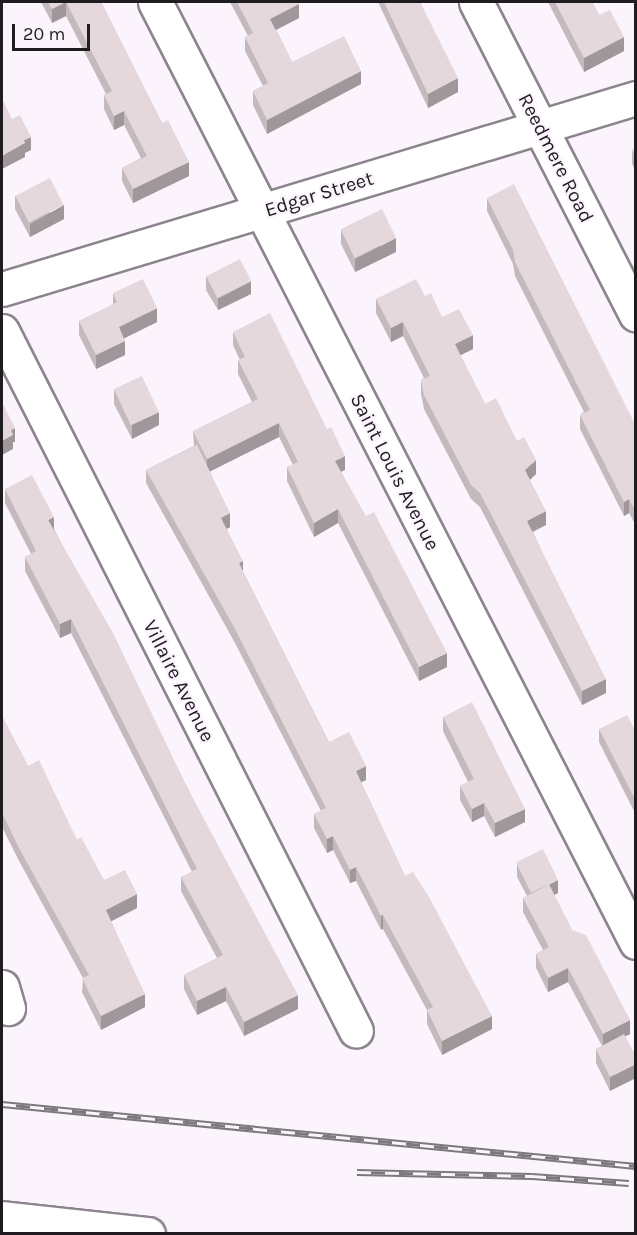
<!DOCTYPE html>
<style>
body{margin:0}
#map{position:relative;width:637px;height:1235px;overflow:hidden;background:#fcf4fd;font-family:Karla,sans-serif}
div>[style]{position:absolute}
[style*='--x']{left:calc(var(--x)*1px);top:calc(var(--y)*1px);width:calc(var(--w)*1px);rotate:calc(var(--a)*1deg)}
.roads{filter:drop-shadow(2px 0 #8c858d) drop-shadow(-2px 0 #8c858d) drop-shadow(0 2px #8c858d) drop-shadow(0 -2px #8c858d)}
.minor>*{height:33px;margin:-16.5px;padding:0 16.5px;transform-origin:16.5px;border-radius:16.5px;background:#fff}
.rail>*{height:7px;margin-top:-3.5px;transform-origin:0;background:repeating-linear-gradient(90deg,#fcf4fd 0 14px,#7c787d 0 28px);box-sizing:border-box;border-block:2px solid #7c787d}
.wall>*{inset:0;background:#c4babe}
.shaded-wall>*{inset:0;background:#a0979b;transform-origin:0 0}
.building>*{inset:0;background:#e4d8dd;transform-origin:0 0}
span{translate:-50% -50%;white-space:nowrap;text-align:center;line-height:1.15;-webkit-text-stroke:4.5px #fcf4fd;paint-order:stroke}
.street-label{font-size:20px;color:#1e1c1f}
.frame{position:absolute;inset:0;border:3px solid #1e1c1f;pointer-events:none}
.scale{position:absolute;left:12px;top:24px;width:78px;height:27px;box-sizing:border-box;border:3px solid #1e1c1f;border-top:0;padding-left:8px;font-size:18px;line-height:21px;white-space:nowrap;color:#1e1c1f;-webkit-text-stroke:4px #fcf4fd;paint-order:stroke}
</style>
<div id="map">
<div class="roads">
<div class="minor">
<i style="--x:155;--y:2;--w:1056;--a:62.9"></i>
<i style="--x:476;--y:2;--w:351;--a:62.9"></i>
<i style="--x:2;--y:289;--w:662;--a:-16.77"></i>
<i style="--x:2;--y:331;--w:784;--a:63.17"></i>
<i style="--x:2;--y:987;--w:22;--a:74"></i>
<i style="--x:2;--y:1218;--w:147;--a:6.3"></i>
</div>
</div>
<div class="rail">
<i style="--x:2;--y:1104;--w:637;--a:5.59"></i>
<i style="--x:357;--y:1172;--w:175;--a:1.3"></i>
<i style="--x:532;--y:1176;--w:97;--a:4.1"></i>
</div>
<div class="wall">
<i style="clip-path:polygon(41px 2px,101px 2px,162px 123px,189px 176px,133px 203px,122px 181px,122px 168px,141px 158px,124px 125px,114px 130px,104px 109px,104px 95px,106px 94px,66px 16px,52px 23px)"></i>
<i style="clip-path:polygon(230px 2px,298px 2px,299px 18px,276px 30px,292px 62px,361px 84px,267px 134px,253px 105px,253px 91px,263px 86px,245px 51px,245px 37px,248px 36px)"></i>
<i style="clip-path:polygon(378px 2px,420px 2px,458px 92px,428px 108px)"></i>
<i style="clip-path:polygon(548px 2px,592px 2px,599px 15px,624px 51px,584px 72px)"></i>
<i style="clip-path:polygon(636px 148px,636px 172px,632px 164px,632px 150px)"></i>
<i style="clip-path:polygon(15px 196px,64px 219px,30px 237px,15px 209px)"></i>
<i style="clip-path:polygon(487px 198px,636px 426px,636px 526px,629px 513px,624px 516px,580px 429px,580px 415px,584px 412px,515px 276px,513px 264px,487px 211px)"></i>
<i style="clip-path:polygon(341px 230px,396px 252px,355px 272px,341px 244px)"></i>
<i style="clip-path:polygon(206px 276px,251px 294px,218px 310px,206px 290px)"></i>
<i style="clip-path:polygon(113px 293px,157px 322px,124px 338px,125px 355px,96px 369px,79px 335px,79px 321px,113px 305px)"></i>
<i style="clip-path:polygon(425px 296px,442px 317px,473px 349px,460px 355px,485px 404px,517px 441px,536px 474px,530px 480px,546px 525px,533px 532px,606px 693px,582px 705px,480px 507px,471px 499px,424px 409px,421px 394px,421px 380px,424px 378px,403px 336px,391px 342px,376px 313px,376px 299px)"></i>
<i style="clip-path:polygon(233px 332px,345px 470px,341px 472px,447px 667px,419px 681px,338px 523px,314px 537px,287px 481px,287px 467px,293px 465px,279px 437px,210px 471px,230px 527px,227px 529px,243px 572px,329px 742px,366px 780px,361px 782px,405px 876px,492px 1029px,442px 1055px,427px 1024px,427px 1010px,383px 929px,381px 930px,356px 881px,350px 883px,333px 850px,327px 853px,314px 828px,314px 814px,321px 811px,235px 643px,146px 483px,146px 470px,194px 446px,193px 431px,252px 402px,238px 374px,238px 360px,240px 360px,233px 345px)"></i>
<i style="clip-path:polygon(114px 390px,159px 425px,132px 439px,114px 404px)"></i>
<i style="clip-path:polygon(5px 489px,54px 529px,188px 789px,298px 1009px,244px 1036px,226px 1001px,197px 1015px,184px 989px,184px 975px,217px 958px,181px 891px,181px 877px,192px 872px,71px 633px,60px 638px,25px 571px,25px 557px,31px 554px,5px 503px)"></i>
<i style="clip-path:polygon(2px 716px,28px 766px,104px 880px,137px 908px,111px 921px,145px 1007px,101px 1030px,82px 992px,83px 978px,19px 861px,2px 827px)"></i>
<i style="clip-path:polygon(443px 717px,525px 822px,495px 837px,484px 816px,472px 822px,460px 800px,460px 786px,468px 782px,443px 731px)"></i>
<i style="clip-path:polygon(599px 729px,636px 732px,636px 815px,599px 742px)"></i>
<i style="clip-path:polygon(517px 863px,558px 893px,554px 895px,572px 930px,630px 1034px,625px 1036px,610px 1091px,596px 1063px,596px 1049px,602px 1046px,568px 982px,548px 992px,536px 968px,536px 954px,543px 950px,523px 912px,523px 898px,527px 896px,517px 877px)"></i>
</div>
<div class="shaded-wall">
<i style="clip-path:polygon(66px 2px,66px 16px,52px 23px,52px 9px)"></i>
<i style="clip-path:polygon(299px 4px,299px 18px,270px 33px,270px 19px)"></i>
<i style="clip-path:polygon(624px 37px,624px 51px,584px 72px,584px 58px)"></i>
<i style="clip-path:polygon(361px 71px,361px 84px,267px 134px,267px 120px)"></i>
<i style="clip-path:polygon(458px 78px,458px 92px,428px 108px,428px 94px)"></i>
<i style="clip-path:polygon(124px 111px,124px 125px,114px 130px,114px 116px)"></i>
<i style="clip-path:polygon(31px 137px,31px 150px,25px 153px,25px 157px,2px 169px,2px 156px,24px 140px)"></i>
<i style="clip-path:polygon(189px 162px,189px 176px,133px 203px,133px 189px)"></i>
<i style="clip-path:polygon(64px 205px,64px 219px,30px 237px,30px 224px)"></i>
<i style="clip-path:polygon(396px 238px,396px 252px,355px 272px,355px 259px)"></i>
<i style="clip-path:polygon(251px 281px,251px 294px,218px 310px,218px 297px)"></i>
<i style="clip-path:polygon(157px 308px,157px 322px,119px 341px,119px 327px)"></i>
<i style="clip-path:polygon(403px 322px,403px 336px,391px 342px,391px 328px)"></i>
<i style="clip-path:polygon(473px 335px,473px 349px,455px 358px,455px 344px)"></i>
<i style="clip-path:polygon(125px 341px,125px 355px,96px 369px,96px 355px)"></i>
<i style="clip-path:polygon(159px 412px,159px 425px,132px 439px,132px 425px)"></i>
<i style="clip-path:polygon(279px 423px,279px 437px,207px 473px,207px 459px)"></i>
<i style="clip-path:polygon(15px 428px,15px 442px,13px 442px,13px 449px,2px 455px,2px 441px,11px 430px)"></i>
<i style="clip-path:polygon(345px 456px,345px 470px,335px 474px,335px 461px)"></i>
<i style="clip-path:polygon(536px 460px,536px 474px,525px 484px,525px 470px)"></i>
<i style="left:3px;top:483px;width:14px;height:1px;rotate:90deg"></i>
<i style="clip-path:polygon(629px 499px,629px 513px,624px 516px,624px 502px)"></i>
<i style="clip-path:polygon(338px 509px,338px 523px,314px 537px,314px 523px)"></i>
<i style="clip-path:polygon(546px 511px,546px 525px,527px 534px,527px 521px)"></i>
<i style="clip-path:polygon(230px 513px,230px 527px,221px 531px,221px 518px)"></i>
<i style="clip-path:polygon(54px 517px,54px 531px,48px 520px)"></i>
<i style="clip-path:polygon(243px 561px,243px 575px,239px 563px)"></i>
<i style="clip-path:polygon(71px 619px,71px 633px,60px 638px,60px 624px)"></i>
<i style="clip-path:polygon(447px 653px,447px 667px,419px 681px,419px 667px)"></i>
<i style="clip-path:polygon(606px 679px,606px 693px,582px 705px,582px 691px)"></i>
<i style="clip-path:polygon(366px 766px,366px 780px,356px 785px,356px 771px)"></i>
<i style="clip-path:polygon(484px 803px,484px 816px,472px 822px,472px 809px)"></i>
<i style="clip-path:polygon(525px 809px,525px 822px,495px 837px,495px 823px)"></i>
<i style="clip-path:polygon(333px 836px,333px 850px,327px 853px,327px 839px)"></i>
<i style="clip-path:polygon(356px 867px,356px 881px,350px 883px,350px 870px)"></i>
<i style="clip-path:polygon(558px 880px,558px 893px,532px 906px,532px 893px)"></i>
<i style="clip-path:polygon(137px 894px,137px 908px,106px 924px,106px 910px)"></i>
<i style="left:383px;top:915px;width:14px;height:2px;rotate:90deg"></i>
<i style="clip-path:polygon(568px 968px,568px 982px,548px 992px,548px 978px)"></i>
<i style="clip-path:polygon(226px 987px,226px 1001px,197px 1015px,197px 1001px)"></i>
<i style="clip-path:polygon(145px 994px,145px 1007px,101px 1030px,101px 1016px)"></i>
<i style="clip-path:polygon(298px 995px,298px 1009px,244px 1036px,244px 1022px)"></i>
<i style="clip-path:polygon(492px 1016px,492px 1029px,442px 1055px,442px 1041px)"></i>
<i style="clip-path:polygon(630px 1020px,630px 1034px,603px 1048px,603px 1034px)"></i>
<i style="clip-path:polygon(636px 1064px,636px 1078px,610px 1091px,610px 1077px)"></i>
</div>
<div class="building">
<i style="clip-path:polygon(48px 2px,101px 2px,162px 123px,168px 120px,189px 162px,133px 189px,122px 168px,147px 156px,124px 111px,114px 116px,104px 95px,112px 91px,66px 2px,52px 9px)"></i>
<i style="clip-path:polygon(237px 2px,298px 2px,299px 4px,270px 19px,292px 62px,344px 36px,361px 71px,267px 120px,253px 91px,268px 83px,245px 37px,253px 33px)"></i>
<i style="clip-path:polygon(384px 2px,420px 2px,458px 78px,428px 94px)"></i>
<i style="clip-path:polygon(555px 2px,592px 2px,599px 15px,610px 10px,624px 37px,584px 58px)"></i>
<i style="clip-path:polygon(2px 98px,12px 119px,20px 115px,31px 137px,24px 140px,25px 143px,2px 156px)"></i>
<i style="clip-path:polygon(636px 148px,636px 158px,632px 150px)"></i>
<i style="left:50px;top:178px;width:30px;height:39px;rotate:63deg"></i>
<i style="clip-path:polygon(514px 184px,636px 426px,636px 512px,629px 499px,624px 502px,580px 415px,590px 410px,515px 262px,513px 250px,487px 198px)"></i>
<i style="left:382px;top:209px;width:32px;height:46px;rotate:64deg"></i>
<i style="left:240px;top:259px;width:25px;height:38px;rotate:63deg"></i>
<i style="clip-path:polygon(143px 279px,157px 308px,119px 327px,125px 341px,96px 355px,79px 321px,117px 302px,113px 293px)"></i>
<i style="clip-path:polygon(416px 279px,425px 296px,431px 293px,442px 317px,459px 309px,473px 335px,455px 344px,485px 404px,496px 398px,517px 441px,524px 437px,536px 460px,525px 470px,546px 511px,527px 521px,606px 679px,582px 691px,480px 493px,471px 485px,424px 395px,421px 380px,430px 376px,403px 322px,391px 328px,376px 299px)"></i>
<i style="clip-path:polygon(270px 313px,327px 429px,331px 427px,345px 456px,335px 461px,366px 516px,374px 512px,447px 653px,419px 667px,338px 509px,314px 523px,287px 467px,298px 462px,279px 423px,207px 459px,193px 431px,258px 399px,238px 360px,245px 357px,233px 332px)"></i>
<i style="left:142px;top:376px;width:40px;height:31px;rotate:65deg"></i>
<i style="clip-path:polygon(2px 402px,15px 428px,11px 430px,13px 435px,2px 441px)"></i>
<i style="clip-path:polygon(197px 445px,230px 513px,221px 518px,243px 561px,239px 563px,329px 742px,349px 732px,366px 766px,356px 771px,405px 876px,413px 872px,429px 897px,492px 1016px,442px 1041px,427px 1010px,433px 1007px,383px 915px,381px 916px,356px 867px,350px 870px,333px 836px,327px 839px,314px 814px,326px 808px,235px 629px,146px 470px)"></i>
<i style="clip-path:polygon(32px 475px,54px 517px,48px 520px,113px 633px,188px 789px,298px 995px,244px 1022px,226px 987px,197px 1001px,184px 975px,223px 955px,181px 877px,197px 869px,71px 619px,60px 624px,25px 557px,36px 551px,5px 489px)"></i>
<i style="clip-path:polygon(472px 702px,525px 809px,495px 823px,484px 803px,472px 809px,460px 786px,474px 779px,443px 717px)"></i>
<i style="clip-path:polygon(627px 715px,636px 732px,636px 801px,599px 729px)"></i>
<i style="clip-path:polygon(2px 716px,28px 766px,39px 760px,77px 840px,81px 837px,104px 880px,125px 870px,137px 894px,106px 910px,145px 994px,101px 1016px,82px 978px,89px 975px,19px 848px,2px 813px)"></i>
<i style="left:543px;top:849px;width:34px;height:30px;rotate:64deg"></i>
<i style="clip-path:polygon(549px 884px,572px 930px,586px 935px,630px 1020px,603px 1034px,568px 968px,548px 978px,536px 954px,549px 947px,523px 898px)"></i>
<i style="clip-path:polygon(624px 1034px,636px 1056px,636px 1064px,610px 1077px,596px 1049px)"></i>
</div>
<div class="street-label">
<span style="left:556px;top:158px;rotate:63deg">Reedmere Road</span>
<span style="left:319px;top:194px;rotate:-17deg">Edgar Street</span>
<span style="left:395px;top:472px;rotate:63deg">Saint Louis Avenue</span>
<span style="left:179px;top:681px;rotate:63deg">Villaire Avenue</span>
</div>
<div class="frame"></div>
<div class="scale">20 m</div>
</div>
